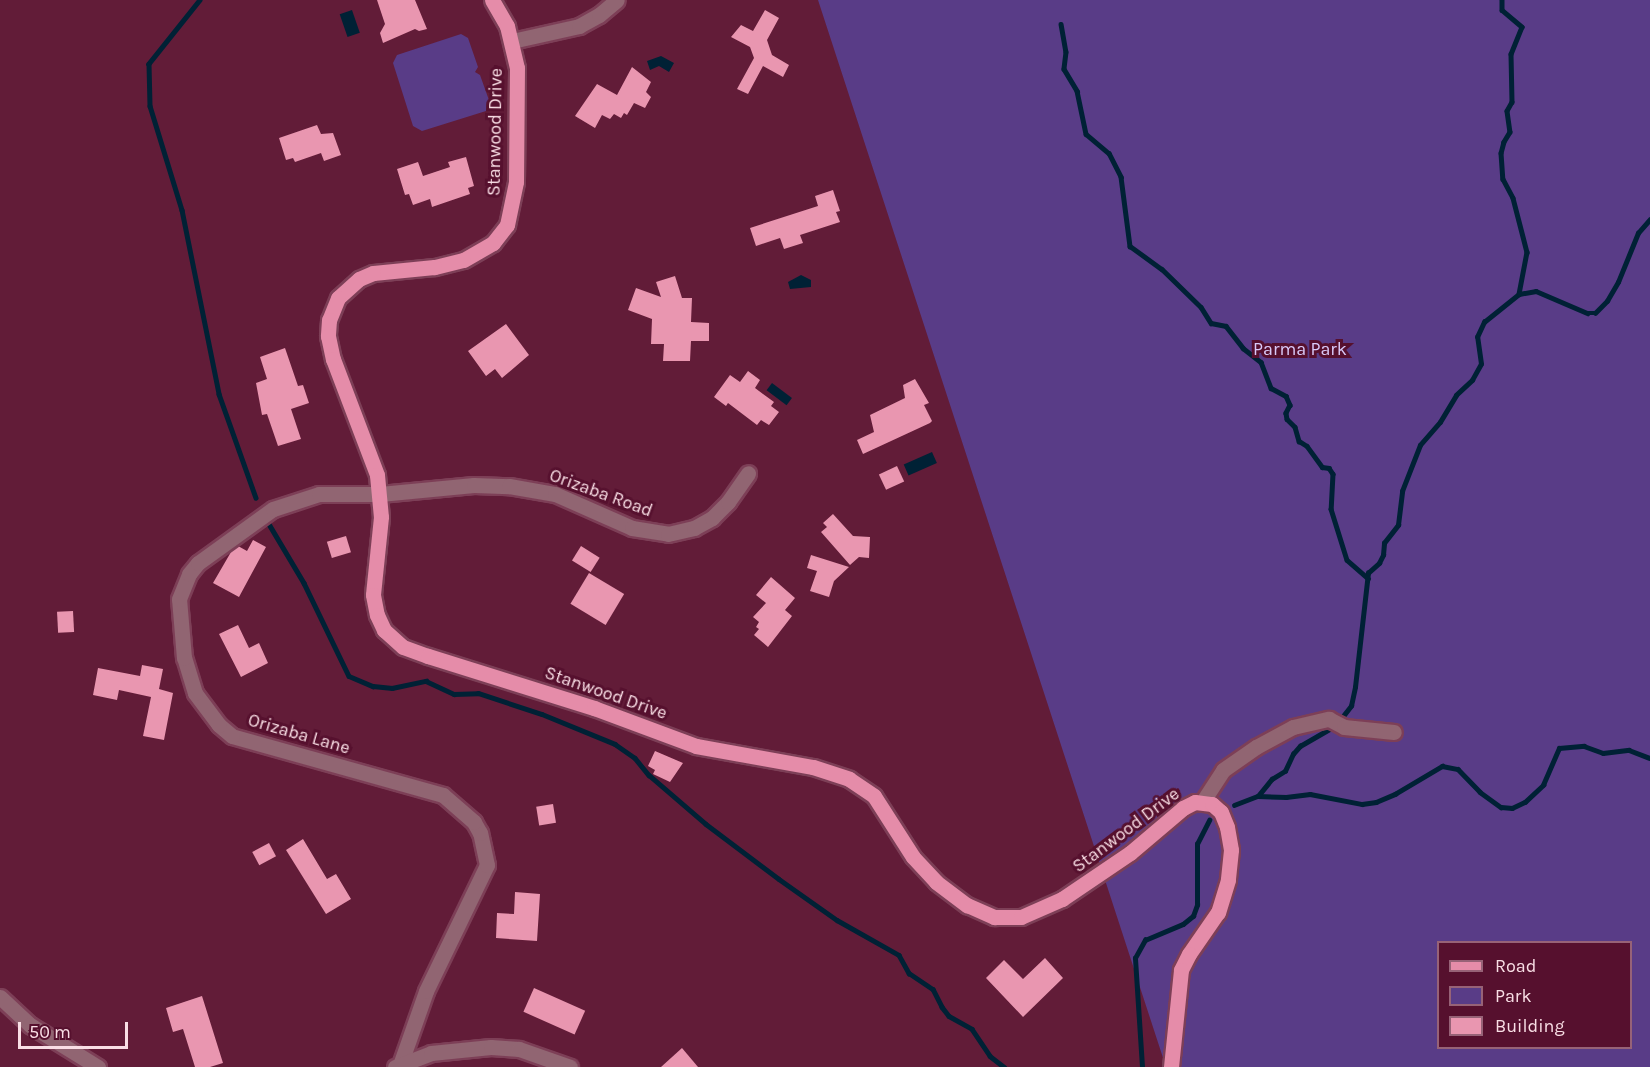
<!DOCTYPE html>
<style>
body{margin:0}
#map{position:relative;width:1650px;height:1067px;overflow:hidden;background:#621c38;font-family:Karla,sans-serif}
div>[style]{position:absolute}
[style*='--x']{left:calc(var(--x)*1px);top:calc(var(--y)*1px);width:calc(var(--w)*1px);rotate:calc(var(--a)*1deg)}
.green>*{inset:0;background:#593c87}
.water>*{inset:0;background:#002135;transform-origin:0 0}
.stream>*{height:4.5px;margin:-2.25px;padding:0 2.25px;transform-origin:2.25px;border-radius:2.25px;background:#002135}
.building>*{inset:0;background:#e996b0;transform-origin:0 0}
.roads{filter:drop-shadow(2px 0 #7d3f57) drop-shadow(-2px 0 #7d3f57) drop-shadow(0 2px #7d3f57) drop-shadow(0 -2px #7d3f57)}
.minor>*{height:15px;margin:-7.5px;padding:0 7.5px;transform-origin:7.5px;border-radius:7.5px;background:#916572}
.major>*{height:15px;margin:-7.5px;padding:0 7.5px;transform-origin:7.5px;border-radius:7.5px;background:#e58ca9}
span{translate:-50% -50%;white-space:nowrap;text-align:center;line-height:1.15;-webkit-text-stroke:6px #56102e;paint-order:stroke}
.street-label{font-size:18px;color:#f9dee5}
.park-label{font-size:18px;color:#d9caf9}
.legend{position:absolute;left:1437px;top:941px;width:195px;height:108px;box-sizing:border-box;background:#56102e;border:2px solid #976277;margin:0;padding:8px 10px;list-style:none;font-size:18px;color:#f9dee5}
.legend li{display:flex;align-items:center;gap:12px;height:30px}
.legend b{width:30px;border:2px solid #976277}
.scale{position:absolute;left:18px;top:1022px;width:110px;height:27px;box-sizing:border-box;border:3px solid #f9dee5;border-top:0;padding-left:8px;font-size:18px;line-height:21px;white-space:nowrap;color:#f9dee5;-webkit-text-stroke:4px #56102e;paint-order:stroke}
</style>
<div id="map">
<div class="green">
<i style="clip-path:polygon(evenodd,818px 0,1650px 0,1650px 1067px,1166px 1067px,818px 0,1438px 942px,1630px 942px,1630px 1048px,1438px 1048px,1438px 942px)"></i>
<i style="clip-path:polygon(461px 34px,468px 38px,478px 67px,475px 72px,480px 75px,490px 103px,486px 111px,422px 131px,413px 126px,393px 63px,397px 55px)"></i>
</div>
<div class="water">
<i style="left:352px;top:10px;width:24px;height:13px;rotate:71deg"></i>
<i style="clip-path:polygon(661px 56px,674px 63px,669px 72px,659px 66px,650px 70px,647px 61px)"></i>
<i style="clip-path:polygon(801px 275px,811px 280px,811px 287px,790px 289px,788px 282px)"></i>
<i style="left:772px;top:383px;width:25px;height:9px;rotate:37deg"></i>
<i style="left:932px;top:452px;width:12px;height:31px;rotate:66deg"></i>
</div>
<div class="stream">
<i style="--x:200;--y:0;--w:82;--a:128.6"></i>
<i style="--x:149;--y:64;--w:42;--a:88.6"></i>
<i style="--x:150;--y:106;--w:109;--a:72.9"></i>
<i style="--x:182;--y:210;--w:188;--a:78.6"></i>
<i style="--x:219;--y:394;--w:110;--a:70.4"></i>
<i style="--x:1502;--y:0;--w:10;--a:90"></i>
<i style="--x:1502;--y:10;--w:26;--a:40"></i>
<i style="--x:1522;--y:27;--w:29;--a:112"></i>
<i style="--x:1511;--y:54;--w:48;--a:88.8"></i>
<i style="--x:1512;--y:102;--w:10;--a:119"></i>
<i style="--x:1507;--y:111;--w:21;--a:82"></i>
<i style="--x:1510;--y:132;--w:12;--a:121"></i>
<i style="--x:1504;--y:142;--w:11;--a:105"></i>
<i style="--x:1501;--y:153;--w:26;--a:86"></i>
<i style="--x:1503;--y:179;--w:21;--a:62"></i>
<i style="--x:1513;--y:198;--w:56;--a:75.5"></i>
<i style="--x:1527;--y:252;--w:43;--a:100.8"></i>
<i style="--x:1061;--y:24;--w:28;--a:80"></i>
<i style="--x:1066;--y:52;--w:17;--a:97"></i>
<i style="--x:1064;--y:69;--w:26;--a:59"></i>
<i style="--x:1077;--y:91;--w:44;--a:78.2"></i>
<i style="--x:1086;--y:134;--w:30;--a:40"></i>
<i style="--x:1109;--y:153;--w:27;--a:63"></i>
<i style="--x:1121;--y:177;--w:70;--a:82.6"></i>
<i style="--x:1130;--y:246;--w:39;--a:36"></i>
<i style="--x:1162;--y:269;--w:54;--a:44.3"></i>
<i style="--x:1201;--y:307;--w:19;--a:58"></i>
<i style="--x:1211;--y:323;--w:15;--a:11"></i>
<i style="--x:1226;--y:326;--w:28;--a:52"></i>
<i style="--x:1243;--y:348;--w:23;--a:38"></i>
<i style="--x:1261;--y:362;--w:28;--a:69"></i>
<i style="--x:1271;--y:388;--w:17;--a:28"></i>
<i style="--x:1286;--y:396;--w:10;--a:66"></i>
<i style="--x:1290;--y:405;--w:9;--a:117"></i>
<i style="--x:1286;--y:413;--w:6;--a:81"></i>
<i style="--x:1287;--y:419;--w:11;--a:45"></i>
<i style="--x:1295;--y:427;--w:15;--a:74"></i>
<i style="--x:1299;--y:441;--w:9;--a:32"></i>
<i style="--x:1307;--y:446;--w:26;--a:54"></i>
<i style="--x:1322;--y:467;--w:7;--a:8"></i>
<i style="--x:1329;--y:468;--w:7;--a:56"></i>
<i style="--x:1333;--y:474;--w:35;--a:93"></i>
<i style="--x:1331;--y:509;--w:53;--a:72.6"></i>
<i style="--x:1347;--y:560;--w:28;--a:41"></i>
<i style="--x:269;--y:524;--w:69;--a:59.3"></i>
<i style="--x:304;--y:583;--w:103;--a:64.2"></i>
<i style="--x:349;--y:676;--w:26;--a:23"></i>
<i style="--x:373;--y:686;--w:19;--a:6"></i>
<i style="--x:392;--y:688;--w:35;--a:-12"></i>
<i style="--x:426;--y:681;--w:31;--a:25"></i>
<i style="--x:454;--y:694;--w:24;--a:-2"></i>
<i style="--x:478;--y:693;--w:67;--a:18.2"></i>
<i style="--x:542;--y:714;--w:79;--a:22.3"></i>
<i style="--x:615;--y:744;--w:24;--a:35"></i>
<i style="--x:635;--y:758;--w:22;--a:51"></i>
<i style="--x:649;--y:775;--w:75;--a:40.7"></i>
<i style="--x:706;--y:824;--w:91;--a:37"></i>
<i style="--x:779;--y:879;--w:71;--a:35.3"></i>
<i style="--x:837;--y:920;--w:71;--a:29.4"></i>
<i style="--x:899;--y:955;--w:21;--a:61"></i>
<i style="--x:909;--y:973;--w:29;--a:34"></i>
<i style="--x:933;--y:989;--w:20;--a:63"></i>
<i style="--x:942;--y:1007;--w:11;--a:52"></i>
<i style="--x:949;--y:1016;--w:26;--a:29"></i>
<i style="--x:972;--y:1029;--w:32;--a:56"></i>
<i style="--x:990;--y:1056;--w:18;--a:38"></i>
<i style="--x:1340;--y:720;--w:18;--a:-52"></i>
<i style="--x:1351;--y:706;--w:19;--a:-78"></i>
<i style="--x:1355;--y:687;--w:115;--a:-83.5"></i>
<i style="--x:1368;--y:573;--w:15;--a:-42"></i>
<i style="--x:1379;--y:563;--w:9;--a:-63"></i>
<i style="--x:1383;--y:555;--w:12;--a:-85"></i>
<i style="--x:1384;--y:543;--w:23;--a:-52"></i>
<i style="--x:1398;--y:525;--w:34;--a:-83"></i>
<i style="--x:1402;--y:491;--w:49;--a:-68.6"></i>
<i style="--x:1420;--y:445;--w:30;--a:-49"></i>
<i style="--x:1440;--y:422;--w:31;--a:-59"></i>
<i style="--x:1456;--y:395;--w:22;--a:-43"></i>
<i style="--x:1472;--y:380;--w:18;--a:-61"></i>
<i style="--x:1481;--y:364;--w:27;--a:-98"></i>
<i style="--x:1477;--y:337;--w:17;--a:-65"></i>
<i style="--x:1484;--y:322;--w:45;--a:-38.7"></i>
<i style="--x:1519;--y:294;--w:17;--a:-10"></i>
<i style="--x:1536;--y:291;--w:56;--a:23.3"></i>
<i style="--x:1587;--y:313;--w:8;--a:0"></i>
<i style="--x:1595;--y:313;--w:17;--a:-45"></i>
<i style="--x:1607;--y:301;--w:22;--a:-60"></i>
<i style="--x:1618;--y:282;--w:53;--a:-67.8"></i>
<i style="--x:1638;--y:233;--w:18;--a:-49"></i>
<i style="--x:1258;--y:796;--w:28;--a:2"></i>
<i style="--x:1286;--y:797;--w:24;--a:-7"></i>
<i style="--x:1310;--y:794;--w:53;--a:10.9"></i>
<i style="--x:1362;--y:804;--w:14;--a:-8"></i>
<i style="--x:1376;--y:802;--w:21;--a:-23"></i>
<i style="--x:1395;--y:794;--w:55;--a:-30.8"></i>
<i style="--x:1442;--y:766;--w:16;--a:11"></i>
<i style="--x:1458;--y:769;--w:32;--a:46"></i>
<i style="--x:1480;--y:792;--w:26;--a:36"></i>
<i style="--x:1501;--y:807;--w:11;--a:5"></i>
<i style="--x:1512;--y:808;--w:14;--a:-25"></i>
<i style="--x:1525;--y:802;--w:25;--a:-43"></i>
<i style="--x:1543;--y:785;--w:40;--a:-66.6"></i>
<i style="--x:1559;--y:748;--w:25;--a:-5"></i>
<i style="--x:1584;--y:746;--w:20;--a:20"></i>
<i style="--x:1603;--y:753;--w:26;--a:-7"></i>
<i style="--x:1629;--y:750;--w:22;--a:21"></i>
<i style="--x:1234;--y:805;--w:26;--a:-21"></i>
<i style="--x:1258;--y:796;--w:22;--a:-51"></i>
<i style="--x:1272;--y:779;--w:15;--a:-32"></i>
<i style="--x:1285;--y:771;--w:19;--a:-65"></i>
<i style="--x:1293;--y:754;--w:11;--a:-49"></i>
<i style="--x:1300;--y:746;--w:39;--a:-30"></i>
<i style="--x:1142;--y:1067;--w:109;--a:-93.7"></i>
<i style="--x:1135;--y:958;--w:21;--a:-61"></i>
<i style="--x:1145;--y:940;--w:41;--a:-22.8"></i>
<i style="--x:1183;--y:924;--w:13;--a:-39"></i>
<i style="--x:1193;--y:916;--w:12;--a:-70"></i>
<i style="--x:1197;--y:905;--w:61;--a:-90"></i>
<i style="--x:1197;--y:844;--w:27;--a:-63"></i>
</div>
<div class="building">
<i style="clip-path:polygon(377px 0,415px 0,427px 29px,419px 31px,415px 29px,383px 43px,380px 33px,385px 24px)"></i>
<i style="clip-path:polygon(765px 10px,779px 18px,767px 40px,772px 55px,789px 65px,783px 77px,763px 66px,748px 94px,737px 89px,754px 58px,750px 47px,731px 37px,741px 25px,753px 31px)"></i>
<i style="clip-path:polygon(632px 67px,651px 82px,646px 92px,651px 97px,645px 108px,634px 103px,627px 115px,624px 113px,621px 118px,614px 114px,610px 119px,602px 115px,595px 128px,575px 116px,597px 84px,617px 95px)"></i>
<i style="clip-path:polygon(317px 125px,321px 134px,333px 133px,341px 155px,324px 161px,321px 153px,295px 162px,293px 158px,286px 160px,279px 138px)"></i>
<i style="clip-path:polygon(466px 157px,474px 186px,468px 188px,470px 194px,432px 207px,430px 199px,413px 205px,409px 194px,405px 195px,397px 169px,418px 162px,423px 176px,450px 167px,448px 162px)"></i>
<i style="clip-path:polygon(833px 190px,840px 211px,836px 212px,840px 222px,800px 235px,803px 243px,784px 249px,780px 238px,756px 246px,750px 228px,818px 206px,815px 196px)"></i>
<i style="clip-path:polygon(675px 276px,682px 298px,692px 298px,691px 322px,709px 323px,709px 341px,691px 341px,690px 361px,663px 361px,664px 344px,651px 344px,652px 319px,628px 310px,636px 288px,661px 297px,656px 282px)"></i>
<i style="clip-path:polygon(506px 324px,529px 355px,502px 378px,495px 369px,486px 376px,468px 351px)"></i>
<i style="clip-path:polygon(285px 348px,298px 386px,303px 385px,309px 403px,291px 409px,301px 439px,278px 446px,267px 414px,262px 415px,256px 383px,267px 379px,260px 357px)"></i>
<i style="clip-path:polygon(748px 371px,760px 380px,755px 388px,774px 402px,771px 406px,779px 412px,769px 425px,761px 420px,757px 425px,728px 403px,726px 406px,714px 397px,730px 375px,740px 382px)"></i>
<i style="clip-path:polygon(915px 379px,929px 403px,924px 405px,932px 421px,930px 423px,863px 454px,857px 440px,874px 432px,870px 415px,905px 398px,903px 385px)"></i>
<i style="left:897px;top:466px;width:17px;height:20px;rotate:65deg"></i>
<i style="clip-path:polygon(833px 514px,853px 536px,870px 537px,869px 558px,859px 557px,850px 565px,821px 532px,827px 527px,823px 523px)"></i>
<i style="left:346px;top:536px;width:17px;height:20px;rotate:73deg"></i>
<i style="clip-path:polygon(253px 540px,266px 547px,239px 597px,213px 583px,231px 552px,238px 546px,247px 551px)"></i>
<i style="left:581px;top:546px;width:22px;height:17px;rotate:32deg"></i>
<i style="clip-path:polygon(811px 555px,849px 567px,834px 581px,829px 597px,810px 591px,817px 571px,807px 568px)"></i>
<i style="left:589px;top:573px;width:41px;height:36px;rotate:31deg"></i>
<i style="clip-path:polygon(771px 577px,795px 598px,785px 610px,792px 616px,768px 647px,754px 635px,759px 629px,756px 627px,759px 622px,753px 617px,766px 603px,756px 595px)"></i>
<i style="left:73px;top:611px;width:21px;height:16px;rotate:87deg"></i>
<i style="clip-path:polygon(238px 625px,249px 648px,259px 643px,268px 663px,241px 677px,219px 634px)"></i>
<i style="clip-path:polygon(142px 665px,163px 669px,159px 689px,173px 693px,164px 740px,143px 736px,151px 697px,119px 690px,117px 700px,93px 695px,98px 668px,140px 676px)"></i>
<i style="clip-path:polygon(655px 751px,683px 763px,670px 782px,653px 774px,655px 770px,648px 766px)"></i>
<i style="left:553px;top:804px;width:19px;height:17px;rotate:81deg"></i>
<i style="clip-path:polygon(303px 839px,327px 879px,336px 874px,351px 899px,326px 914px,286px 850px)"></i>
<i style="left:269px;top:843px;width:15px;height:19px;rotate:62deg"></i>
<i style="clip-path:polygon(515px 892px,540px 894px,537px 941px,496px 938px,497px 913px,514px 914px)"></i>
<i style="clip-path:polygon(1045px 958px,1063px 978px,1023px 1017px,986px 978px,1004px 960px,1023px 979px)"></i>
<i style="left:534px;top:988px;width:56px;height:26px;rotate:24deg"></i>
<i style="clip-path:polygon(202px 996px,223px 1063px,210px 1067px,195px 1067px,183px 1029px,173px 1032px,166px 1008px)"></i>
<i style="clip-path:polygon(682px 1048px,698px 1067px,661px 1067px)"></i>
</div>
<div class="roads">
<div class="minor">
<i style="--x:512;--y:41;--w:69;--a:-12.6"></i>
<i style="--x:579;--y:26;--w:23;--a:-29"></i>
<i style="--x:599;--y:15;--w:23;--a:-40"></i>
<i style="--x:1203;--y:801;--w:37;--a:-57"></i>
<i style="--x:1223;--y:770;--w:40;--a:-34.9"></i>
<i style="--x:1256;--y:747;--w:42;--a:-28.4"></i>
<i style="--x:1293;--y:727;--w:37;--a:-13"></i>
<i style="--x:1329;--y:719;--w:17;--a:28"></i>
<i style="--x:1344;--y:727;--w:50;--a:5.7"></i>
<i style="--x:0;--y:997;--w:41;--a:43"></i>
<i style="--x:30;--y:1025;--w:80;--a:31.7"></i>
<i style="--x:400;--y:1065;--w:78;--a:-70.6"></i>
<i style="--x:426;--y:991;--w:140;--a:-64.2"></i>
<i style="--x:487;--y:865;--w:33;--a:-102"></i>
<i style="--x:480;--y:833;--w:13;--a:-119"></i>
<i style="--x:474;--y:822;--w:41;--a:-138.9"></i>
<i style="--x:443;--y:795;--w:219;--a:-164.4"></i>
<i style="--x:232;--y:736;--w:17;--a:-140"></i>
<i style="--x:219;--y:725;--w:40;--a:-127"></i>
<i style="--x:195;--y:693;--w:37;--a:-107"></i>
<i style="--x:184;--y:658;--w:59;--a:-94.8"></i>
<i style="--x:179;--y:599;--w:27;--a:-68"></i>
<i style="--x:189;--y:574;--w:14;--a:-51"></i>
<i style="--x:198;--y:563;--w:92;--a:-35.8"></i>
<i style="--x:273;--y:509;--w:48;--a:-18.1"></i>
<i style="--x:319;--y:494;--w:61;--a:0"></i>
<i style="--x:380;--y:494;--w:94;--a:-5.5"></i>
<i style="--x:474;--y:485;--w:35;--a:2"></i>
<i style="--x:509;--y:486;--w:47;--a:9.9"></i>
<i style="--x:555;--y:494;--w:84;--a:23.8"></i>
<i style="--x:632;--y:528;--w:36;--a:9"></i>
<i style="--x:668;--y:534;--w:27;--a:-13"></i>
<i style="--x:694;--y:528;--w:21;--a:-29"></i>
<i style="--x:712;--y:518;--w:23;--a:-45"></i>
<i style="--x:728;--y:502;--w:35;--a:-55"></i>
<i style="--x:395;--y:1067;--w:39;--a:-21"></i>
<i style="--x:431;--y:1053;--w:60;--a:-5.7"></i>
<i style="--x:491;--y:1047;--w:28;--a:4"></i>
<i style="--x:519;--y:1049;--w:54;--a:19.4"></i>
</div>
<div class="major">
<i style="--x:492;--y:0;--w:30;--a:60"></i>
<i style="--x:507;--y:26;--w:43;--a:76.6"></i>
<i style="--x:517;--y:68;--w:114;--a:90.5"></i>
<i style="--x:516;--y:182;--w:44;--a:101.8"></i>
<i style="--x:507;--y:225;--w:23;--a:128"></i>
<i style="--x:493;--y:243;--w:34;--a:150"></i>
<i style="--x:463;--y:260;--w:30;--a:166"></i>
<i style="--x:434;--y:267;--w:61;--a:174.4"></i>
<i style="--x:373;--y:273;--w:15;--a:157"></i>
<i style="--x:359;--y:279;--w:28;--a:138"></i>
<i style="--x:338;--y:298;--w:24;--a:112"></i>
<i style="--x:329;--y:320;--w:16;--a:94"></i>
<i style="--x:328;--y:336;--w:24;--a:78"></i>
<i style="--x:333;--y:359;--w:124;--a:69.2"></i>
<i style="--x:377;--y:475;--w:42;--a:84.6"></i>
<i style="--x:381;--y:517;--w:78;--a:95.9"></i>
<i style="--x:373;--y:595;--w:20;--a:79"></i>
<i style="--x:377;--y:615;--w:17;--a:65"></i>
<i style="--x:384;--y:630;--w:25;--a:42"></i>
<i style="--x:403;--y:647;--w:27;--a:20"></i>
<i style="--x:428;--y:656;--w:174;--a:17.4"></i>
<i style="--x:594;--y:708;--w:109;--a:20.4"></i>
<i style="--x:696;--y:746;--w:119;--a:10.2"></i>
<i style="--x:813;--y:767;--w:38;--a:18"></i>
<i style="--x:849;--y:779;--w:30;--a:34"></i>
<i style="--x:874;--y:796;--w:72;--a:57.4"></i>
<i style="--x:913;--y:857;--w:34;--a:47"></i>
<i style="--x:936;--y:882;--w:39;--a:37"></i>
<i style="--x:967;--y:905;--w:30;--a:24"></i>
<i style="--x:994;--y:917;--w:27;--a:0"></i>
<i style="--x:1021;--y:917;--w:45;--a:-23.7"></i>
<i style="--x:1062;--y:899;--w:82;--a:-34.1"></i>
<i style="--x:1130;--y:853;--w:70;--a:-40.3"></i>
<i style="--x:1183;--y:808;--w:13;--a:-27"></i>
<i style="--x:1195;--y:802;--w:17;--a:7"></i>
<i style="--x:1212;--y:804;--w:12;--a:42"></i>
<i style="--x:1221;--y:812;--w:16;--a:68"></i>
<i style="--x:1227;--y:827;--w:23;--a:80"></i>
<i style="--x:1231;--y:850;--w:30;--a:96"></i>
<i style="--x:1228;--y:880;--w:34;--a:107"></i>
<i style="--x:1218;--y:912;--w:51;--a:124.6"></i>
<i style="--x:1189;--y:954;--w:18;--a:117"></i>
<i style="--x:1181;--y:970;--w:98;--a:95.9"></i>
</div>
</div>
<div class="street-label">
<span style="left:495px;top:132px;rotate:-89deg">Stanwood Drive</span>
<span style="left:601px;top:493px;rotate:20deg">Orizaba Road</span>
<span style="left:606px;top:693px;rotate:19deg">Stanwood Drive</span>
<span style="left:299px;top:734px;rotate:16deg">Orizaba Lane</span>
<span style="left:1126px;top:830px;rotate:-37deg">Stanwood Drive</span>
</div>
<div class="park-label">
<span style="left:1300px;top:349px">Parma Park</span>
</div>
<ul class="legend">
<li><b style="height:8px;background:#e58ca9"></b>Road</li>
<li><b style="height:16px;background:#593c87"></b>Park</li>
<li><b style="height:16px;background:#e996b0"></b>Building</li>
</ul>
<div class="scale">50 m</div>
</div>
